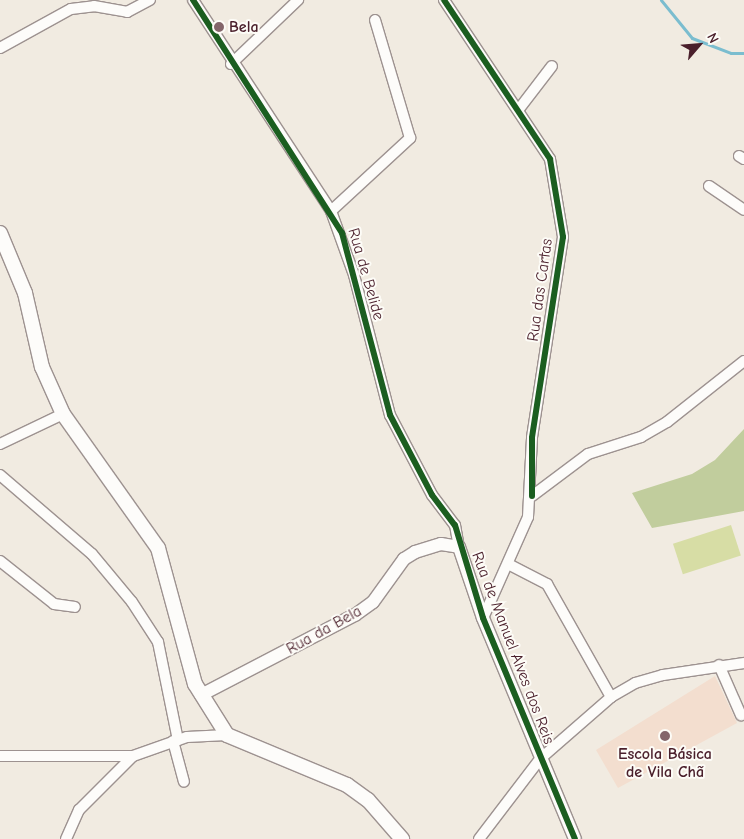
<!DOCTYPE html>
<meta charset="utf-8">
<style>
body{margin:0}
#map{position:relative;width:744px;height:839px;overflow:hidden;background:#f1ebe1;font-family:"Comic Neue",sans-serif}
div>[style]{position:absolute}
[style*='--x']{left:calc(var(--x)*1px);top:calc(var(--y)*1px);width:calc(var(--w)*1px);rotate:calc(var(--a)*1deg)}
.built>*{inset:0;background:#f3decf}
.green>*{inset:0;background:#d7dda5;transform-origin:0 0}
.forest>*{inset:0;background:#c1cd9d}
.stream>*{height:3px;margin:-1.5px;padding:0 1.5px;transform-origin:1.5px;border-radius:1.5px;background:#7bbdcf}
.roads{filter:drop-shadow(1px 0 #9d9290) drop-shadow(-1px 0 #9d9290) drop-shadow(0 1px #9d9290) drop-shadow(0 -1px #9d9290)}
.minor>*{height:10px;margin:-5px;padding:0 5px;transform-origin:5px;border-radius:5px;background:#fdfcfa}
.tertiary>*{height:12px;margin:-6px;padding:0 6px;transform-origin:6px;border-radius:6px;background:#fdfcfa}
.secondary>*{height:14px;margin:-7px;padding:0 7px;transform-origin:7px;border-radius:7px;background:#fdfcfa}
.cycleway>*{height:6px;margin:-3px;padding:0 3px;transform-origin:3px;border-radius:3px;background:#1b5e20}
.dots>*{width:14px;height:14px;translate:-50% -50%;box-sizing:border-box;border:2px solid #fdfcf7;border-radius:50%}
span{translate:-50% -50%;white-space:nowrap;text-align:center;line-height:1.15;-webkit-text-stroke:4px #fdfcf7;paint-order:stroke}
.poi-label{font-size:16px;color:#4a1f2b;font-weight:700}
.left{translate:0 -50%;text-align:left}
.street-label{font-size:16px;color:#4a1f2b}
.north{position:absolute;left:674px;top:20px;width:50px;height:50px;-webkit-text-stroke:4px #fdfcf7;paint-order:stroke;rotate:63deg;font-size:14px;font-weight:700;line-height:20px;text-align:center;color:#4a1f2b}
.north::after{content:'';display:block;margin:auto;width:18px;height:22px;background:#4a1f2b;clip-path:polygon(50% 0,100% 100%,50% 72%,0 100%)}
</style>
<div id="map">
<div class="built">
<i style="clip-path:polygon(715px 676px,737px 723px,618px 788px,596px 750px)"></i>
</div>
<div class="green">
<i style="left:731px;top:525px;width:32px;height:61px;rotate:72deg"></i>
</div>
<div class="forest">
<i style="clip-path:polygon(744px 429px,744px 511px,652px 528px,632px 493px,692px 474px,715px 460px)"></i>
</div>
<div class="stream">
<i style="--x:661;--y:0;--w:49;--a:50.8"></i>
<i style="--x:692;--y:38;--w:42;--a:21"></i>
<i style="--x:731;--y:53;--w:13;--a:0"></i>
</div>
<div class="roads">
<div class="minor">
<i style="--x:193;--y:0;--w:252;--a:56.8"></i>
<i style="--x:331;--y:211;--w:68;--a:70.2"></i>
<i style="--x:354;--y:275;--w:145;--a:75.6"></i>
<i style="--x:390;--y:415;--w:90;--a:62.3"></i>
<i style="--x:432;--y:495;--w:38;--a:53"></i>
<i style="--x:455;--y:525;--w:22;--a:80"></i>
<i style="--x:444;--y:0;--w:191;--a:56.3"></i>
<i style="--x:550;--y:159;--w:79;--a:80.5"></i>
<i style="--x:563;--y:237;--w:203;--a:98.8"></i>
<i style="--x:532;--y:438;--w:79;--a:92.9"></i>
<i style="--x:528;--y:517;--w:111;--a:114"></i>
<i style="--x:0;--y:48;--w:81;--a:-28.8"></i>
<i style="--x:71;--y:9;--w:23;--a:-7"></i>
<i style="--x:94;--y:6;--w:34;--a:10"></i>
<i style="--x:127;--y:12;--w:26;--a:-28"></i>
<i style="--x:231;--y:64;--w:93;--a:-43.7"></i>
<i style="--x:519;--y:109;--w:54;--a:-52.5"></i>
<i style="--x:739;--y:156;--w:6;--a:31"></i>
<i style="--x:709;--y:186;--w:42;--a:34.4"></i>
<i style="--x:331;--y:211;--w:108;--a:-42.7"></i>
<i style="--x:410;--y:138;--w:123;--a:-106.5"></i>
<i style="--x:0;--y:444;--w:70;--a:-25.5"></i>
<i style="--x:0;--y:475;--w:121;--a:40.7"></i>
<i style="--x:92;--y:554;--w:62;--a:50.2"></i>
<i style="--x:132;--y:602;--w:48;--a:57"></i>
<i style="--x:158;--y:642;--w:100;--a:78.5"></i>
<i style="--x:532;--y:496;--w:70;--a:-36.9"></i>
<i style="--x:588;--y:454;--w:56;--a:-17.8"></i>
<i style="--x:641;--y:437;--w:30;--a:-30"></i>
<i style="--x:667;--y:422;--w:98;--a:-38.4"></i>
<i style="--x:0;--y:561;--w:69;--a:38.5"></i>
<i style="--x:54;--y:604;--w:21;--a:8"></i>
<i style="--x:510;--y:565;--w:42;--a:27.2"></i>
<i style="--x:547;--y:584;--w:130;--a:60.5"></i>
<i style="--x:719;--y:665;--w:55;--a:66.3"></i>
<i style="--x:173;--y:741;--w:42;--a:75"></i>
<i style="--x:0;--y:756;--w:133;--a:0"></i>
<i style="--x:133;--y:756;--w:57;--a:-19.4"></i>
<i style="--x:187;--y:737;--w:40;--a:-2.9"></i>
<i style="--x:66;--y:839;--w:32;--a:-66"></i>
<i style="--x:79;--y:810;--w:76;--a:-45"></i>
<i style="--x:479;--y:839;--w:101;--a:-52.7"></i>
<i style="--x:540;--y:759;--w:94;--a:-41.1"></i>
<i style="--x:611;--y:697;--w:28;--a:-30"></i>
<i style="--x:635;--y:683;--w:29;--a:-16"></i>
<i style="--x:663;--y:675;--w:82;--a:-8.4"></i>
</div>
<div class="tertiary">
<i style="--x:201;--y:695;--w:174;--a:-27.5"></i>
<i style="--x:355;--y:615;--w:22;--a:-36"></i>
<i style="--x:373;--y:602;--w:53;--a:-54.2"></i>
<i style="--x:404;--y:559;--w:13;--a:-32"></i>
<i style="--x:415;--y:552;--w:27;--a:-17"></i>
<i style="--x:441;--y:544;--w:18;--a:9"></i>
<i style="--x:459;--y:547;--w:75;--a:71.3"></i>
<i style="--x:483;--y:618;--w:239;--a:67.4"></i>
</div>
<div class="secondary">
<i style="--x:0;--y:233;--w:65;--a:67.4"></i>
<i style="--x:25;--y:293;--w:76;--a:77.1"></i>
<i style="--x:42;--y:367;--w:51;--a:65.9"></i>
<i style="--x:63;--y:414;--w:164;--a:54.7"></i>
<i style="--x:158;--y:548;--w:141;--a:74.8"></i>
<i style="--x:195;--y:684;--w:60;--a:57.9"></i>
<i style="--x:227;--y:735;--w:130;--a:22.6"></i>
<i style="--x:347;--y:785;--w:26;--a:36"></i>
<i style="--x:368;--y:800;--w:52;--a:48.9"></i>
</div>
</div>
<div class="cycleway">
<i style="--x:193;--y:0;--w:277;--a:57.4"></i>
<i style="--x:342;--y:233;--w:188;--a:75.2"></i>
<i style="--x:390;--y:415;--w:90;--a:62.3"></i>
<i style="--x:432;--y:495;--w:38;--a:53"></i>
<i style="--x:455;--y:525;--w:97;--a:73.2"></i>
<i style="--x:483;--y:618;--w:239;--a:67.4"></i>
<i style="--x:444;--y:0;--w:191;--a:56.3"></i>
<i style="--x:550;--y:159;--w:79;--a:80.5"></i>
<i style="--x:563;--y:237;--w:203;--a:98.8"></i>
<i style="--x:532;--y:438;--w:58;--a:90"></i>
</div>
<div class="dots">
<i style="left:219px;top:27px;background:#84666b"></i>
<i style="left:665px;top:736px;background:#84666b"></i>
</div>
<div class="poi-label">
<span class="left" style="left:229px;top:27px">Bela</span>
<span style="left:665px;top:763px">Escola Básica<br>de Vila Chã</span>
</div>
<div class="street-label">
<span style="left:366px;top:274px;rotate:74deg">Rua de Belide</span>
<span style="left:540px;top:290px;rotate:-82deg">Rua das Cartas</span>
<span style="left:324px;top:630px;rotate:-29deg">Rua da Bela</span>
<span style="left:513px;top:648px;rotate:69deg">Rua de Manuel Alves dos Reis</span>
</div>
<div class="north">N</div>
</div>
